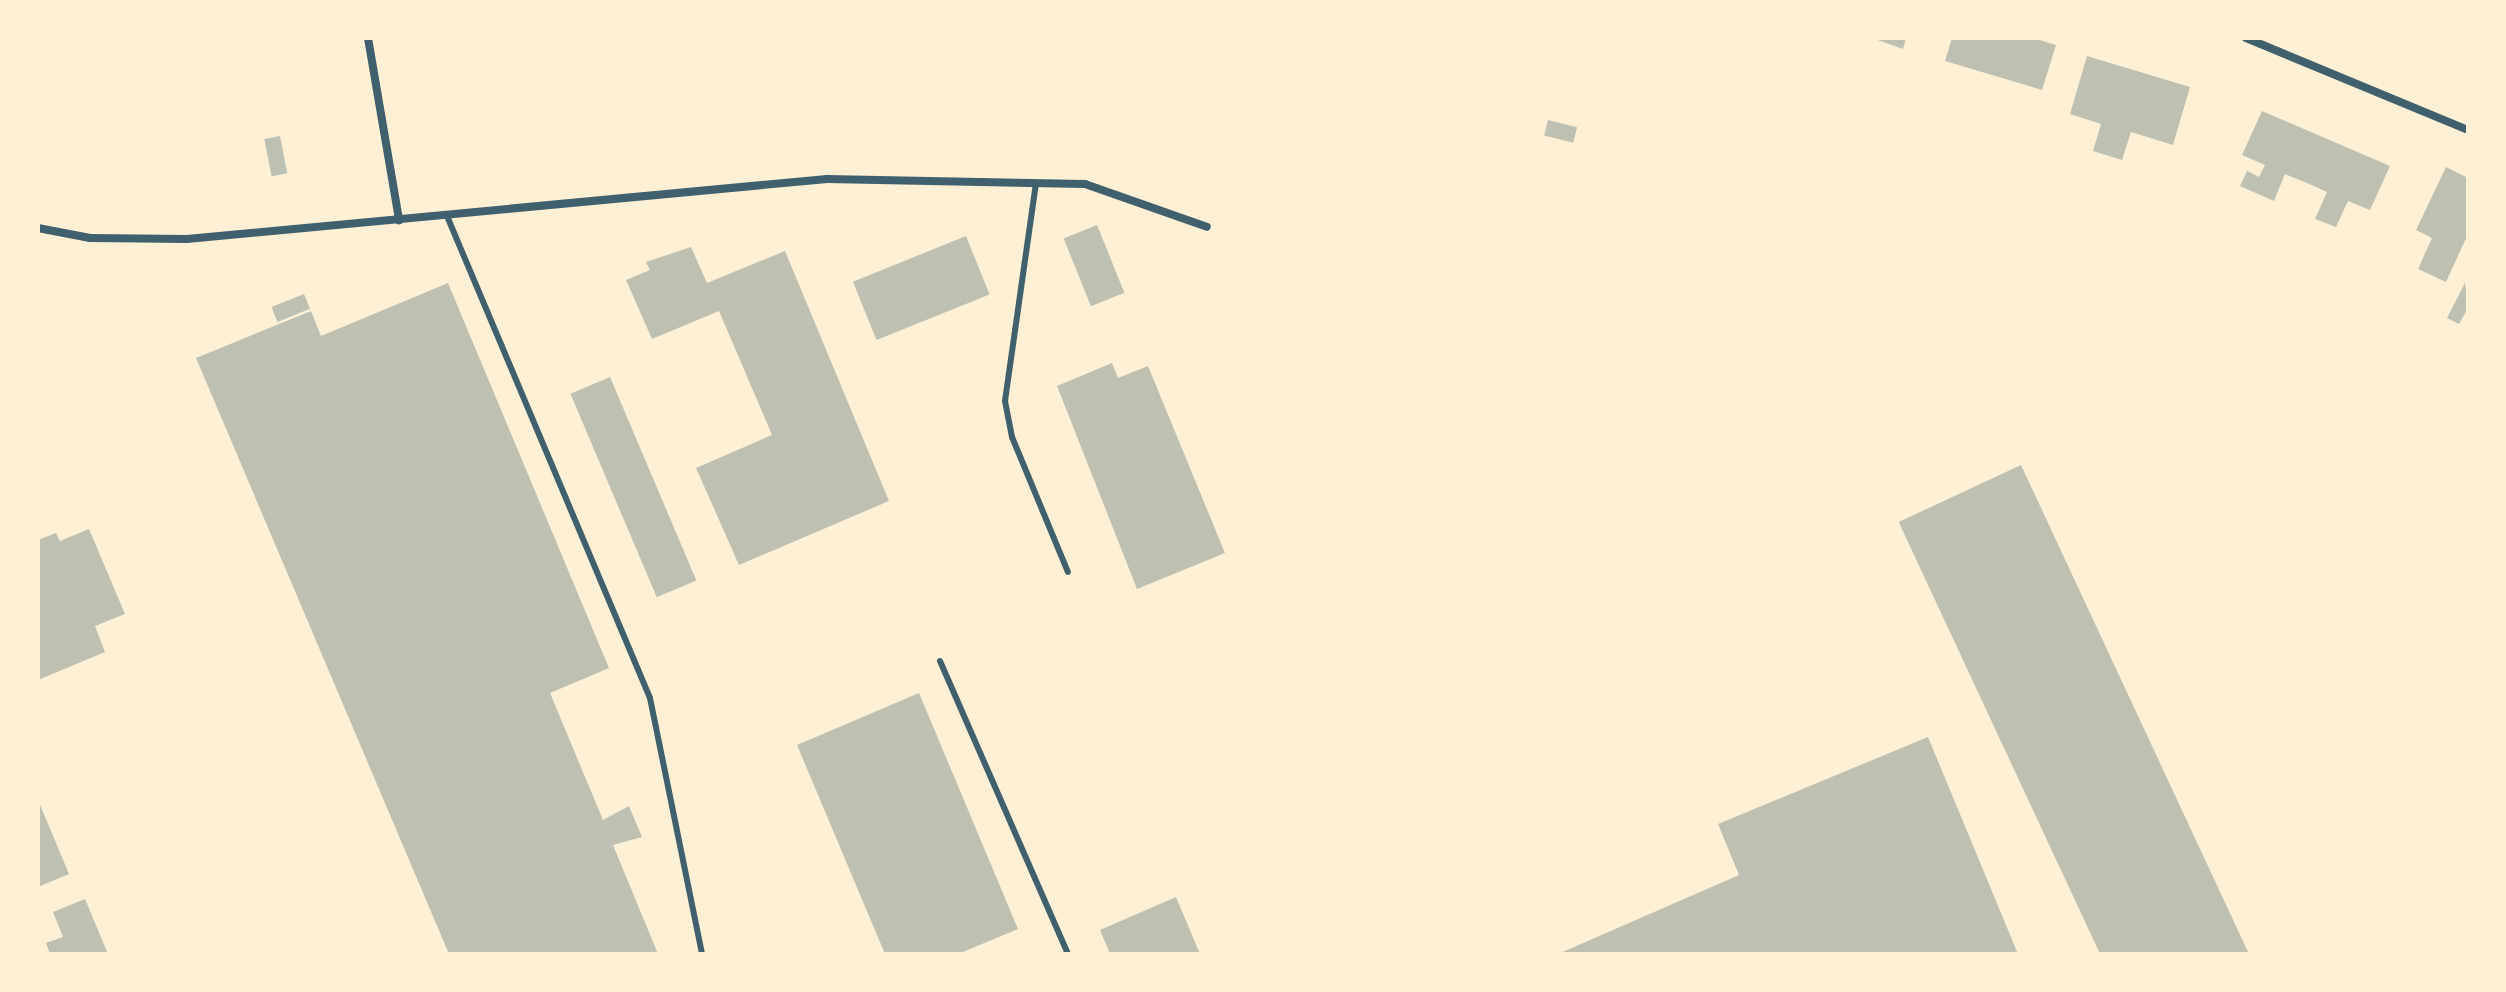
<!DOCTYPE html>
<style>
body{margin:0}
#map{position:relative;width:2506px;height:992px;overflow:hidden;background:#fdf0d5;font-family:"Source Sans 3",sans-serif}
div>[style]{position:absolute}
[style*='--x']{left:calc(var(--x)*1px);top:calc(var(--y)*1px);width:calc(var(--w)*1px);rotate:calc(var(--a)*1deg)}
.building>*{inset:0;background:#bec0b2;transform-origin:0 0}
.service>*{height:6px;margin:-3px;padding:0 3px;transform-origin:3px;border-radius:3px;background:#3f606c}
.minor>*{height:8px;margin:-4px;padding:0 4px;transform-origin:4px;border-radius:4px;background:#3f606c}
span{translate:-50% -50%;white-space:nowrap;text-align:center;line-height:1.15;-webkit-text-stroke:8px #fdf0d5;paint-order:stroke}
.frame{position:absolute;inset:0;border:40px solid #fdf0d5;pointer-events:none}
</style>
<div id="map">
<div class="building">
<i style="clip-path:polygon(1872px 38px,1906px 38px,1903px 49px)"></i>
<i style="clip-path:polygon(1952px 38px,2033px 38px,2056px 45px,2042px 90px,1945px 61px)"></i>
<i style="clip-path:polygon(2087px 56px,2190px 87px,2173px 145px,2131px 132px,2122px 160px,2093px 151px,2101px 124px,2070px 114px)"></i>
<i style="clip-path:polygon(2262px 111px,2390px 166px,2370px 210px,2348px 201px,2336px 227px,2315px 219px,2327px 192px,2307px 183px,2285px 174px,2274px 201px,2240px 186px,2247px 171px,2259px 177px,2265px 165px,2242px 155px)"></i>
<i style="left:1548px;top:120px;width:30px;height:16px;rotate:14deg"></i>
<i style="left:280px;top:136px;width:38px;height:16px;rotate:79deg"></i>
<i style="clip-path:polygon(2446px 167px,2468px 178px,2468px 234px,2446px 282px,2418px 269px,2432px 238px,2416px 230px)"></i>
<i style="left:1097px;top:225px;width:73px;height:36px;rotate:68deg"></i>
<i style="left:966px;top:236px;width:63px;height:122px;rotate:68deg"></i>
<i style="clip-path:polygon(691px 247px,707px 283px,785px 251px,889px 501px,739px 565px,696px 468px,772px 435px,719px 311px,652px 339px,626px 280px,650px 270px,646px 262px)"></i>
<i style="clip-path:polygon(448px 283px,609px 668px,550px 693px,603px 820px,629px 806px,642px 837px,613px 845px,658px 954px,449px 954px,196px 358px,311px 311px,321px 336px)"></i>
<i style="clip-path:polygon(2465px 283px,2468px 308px,2459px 324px,2447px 318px)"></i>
<i style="left:304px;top:294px;width:16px;height:35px;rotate:68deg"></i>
<i style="clip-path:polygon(1112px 363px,1118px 378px,1148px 366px,1225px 553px,1137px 589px,1057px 386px)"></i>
<i style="left:610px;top:377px;width:221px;height:43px;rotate:67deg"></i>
<i style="left:2021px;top:465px;width:540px;height:135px;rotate:65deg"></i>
<i style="clip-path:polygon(89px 529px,125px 614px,95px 626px,105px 652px,38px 680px,38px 540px,56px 533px,60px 541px)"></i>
<i style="clip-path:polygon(919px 693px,1018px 929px,958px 954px,885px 954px,797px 745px)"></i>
<i style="clip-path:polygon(1928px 737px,2018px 954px,1558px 954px,1739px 875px,1718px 824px)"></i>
<i style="clip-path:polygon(38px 800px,69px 874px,38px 887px)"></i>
<i style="clip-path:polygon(1176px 897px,1200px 954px,1110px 954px,1100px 930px)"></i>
<i style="clip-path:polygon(85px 899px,108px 954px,50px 954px,46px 943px,63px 937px,53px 912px)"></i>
</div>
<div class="service">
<i style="--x:1036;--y:183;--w:220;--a:98.1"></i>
<i style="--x:1005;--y:401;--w:37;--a:79"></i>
<i style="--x:1012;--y:437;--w:146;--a:67.5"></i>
<i style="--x:447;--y:216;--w:523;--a:67.16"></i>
<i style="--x:650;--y:698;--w:261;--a:78.5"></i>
<i style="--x:940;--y:661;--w:320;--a:66.4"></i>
</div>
<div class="minor">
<i style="--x:368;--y:38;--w:185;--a:80.3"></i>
<i style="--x:2246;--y:38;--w:240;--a:22.5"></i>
<i style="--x:38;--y:228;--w:53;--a:10.9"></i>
<i style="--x:90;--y:238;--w:97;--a:0.6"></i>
<i style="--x:187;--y:239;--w:643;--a:-5.36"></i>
<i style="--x:827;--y:179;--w:258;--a:1.1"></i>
<i style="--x:1085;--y:184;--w:129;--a:19.4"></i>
</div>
<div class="frame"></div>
</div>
